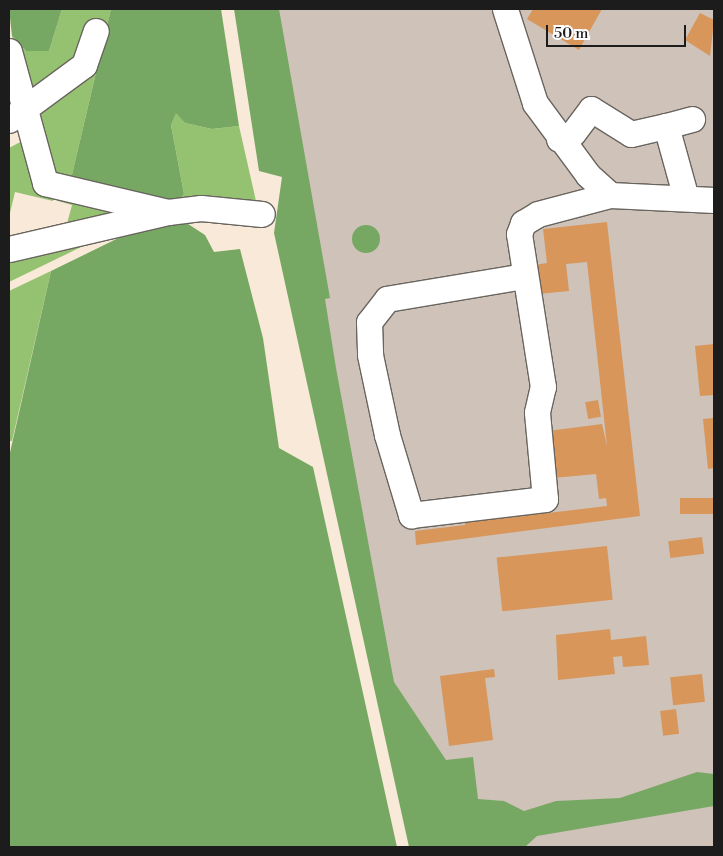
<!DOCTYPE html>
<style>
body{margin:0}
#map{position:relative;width:723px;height:856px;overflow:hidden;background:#f8e9d8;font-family:"Libre Bodoni",serif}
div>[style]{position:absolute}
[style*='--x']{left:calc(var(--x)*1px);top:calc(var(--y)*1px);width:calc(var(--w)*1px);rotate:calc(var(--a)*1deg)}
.industrial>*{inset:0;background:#cec2b9}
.green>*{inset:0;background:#94c271}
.forest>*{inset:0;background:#77a863}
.round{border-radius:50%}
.building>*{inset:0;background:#d8965b;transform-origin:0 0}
.roads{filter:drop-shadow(1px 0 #69645e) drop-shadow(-1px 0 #69645e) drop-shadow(0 1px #69645e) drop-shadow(0 -1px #69645e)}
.minor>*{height:25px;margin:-12.5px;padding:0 12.5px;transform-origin:12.5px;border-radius:12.5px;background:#fff}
span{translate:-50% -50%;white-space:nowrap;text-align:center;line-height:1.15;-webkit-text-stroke:4px #fff;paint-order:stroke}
.frame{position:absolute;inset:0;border:10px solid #1c1c1c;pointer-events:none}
.scale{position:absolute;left:546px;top:25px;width:140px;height:22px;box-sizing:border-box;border:2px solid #1c1c1c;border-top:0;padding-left:6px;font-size:15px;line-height:18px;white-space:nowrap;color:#1c1c1c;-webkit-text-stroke:4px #fff;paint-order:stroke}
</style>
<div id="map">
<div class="industrial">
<i style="clip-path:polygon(268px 9px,714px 9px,714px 847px,420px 847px)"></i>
</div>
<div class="green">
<i style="clip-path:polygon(62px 9px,111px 9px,70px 183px,50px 179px,12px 36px,26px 51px,49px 51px)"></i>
<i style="clip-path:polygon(176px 112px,185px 123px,212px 129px,239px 126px,256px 201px,175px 207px,184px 194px,171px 125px)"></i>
<i style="clip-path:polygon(24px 140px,55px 193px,53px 201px,15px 192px,9px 217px,9px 148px)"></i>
<i style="clip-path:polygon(60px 194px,146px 212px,65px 231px,72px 205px,58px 201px)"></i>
<i style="clip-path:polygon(108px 234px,9px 282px,9px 254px)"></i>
<i style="clip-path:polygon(51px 271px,12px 441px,9px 441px,9px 291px)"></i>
</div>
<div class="forest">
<i style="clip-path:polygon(9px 9px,62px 9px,49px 51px,26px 51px,12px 36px)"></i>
<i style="clip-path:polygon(111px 9px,221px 9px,239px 126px,212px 129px,185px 123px,176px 113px,171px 125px,184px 194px,175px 207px,70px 183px)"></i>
<i style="clip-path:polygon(234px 9px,279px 9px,330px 298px,325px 299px,336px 368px,394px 682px,446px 760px,473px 757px,478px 799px,504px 801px,524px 811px,556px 801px,620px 798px,697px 772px,714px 774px,714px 806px,537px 836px,525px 847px,409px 847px,274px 233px,282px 177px,259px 171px)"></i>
<i style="clip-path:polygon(182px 220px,205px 235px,214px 252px,240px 249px,263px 338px,279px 448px,313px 467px,397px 847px,9px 847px,9px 457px,51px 271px,141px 227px)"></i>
<i class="round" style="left:352px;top:225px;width:28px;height:28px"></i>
</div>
<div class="building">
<i style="clip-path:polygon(533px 9px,602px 9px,579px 50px,527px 19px)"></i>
<i style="clip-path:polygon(700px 13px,714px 20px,710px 56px,685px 40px)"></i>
<i style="clip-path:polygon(607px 222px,640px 516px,416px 545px,415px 531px,465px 525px,463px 516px,505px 511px,506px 518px,607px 506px,606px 498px,599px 499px,596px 474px,553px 478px,548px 431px,602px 424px,607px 446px,587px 262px,566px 264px,569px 291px,538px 294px,535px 265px,547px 263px,543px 229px)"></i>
<i style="clip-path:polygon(714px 344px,714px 395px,700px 396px,695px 346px)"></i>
<i style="left:598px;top:400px;width:17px;height:13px;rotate:80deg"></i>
<i style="clip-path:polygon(714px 418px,714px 468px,708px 469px,703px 419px)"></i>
<i style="left:714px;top:498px;width:16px;height:34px;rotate:90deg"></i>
<i style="left:702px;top:537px;width:17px;height:34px;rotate:83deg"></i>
<i style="left:607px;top:546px;width:54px;height:111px;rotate:84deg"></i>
<i style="clip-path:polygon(610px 629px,611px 640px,646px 636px,649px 665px,623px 667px,622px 656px,613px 657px,615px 674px,558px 680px,556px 635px)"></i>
<i style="clip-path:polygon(494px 669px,495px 677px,485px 678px,493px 740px,449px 746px,440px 676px)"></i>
<i style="left:702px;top:674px;width:28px;height:32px;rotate:84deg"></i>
<i style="left:676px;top:709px;width:25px;height:16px;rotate:83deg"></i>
</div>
<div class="roads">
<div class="minor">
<i style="--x:505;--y:9;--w:99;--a:72.3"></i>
<i style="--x:535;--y:103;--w:89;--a:53.6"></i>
<i style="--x:588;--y:175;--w:30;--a:42"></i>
<i style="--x:610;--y:195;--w:104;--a:2.8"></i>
<i style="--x:9;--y:51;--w:137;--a:74.7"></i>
<i style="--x:45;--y:183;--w:126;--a:13.3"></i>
<i style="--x:9;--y:120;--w:93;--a:-36.3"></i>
<i style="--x:84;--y:65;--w:36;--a:-71"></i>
<i style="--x:559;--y:139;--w:15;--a:-23"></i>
<i style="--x:573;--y:133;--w:30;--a:-53"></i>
<i style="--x:591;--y:109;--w:47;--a:32"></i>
<i style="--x:631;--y:134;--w:36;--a:-13"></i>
<i style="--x:686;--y:198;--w:75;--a:-105.5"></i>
<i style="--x:666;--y:126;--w:27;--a:-15"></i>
<i style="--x:9;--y:249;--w:163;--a:-13.1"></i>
<i style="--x:168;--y:212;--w:33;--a:-7"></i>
<i style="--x:201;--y:208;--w:61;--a:5.6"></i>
<i style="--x:524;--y:276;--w:139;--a:170.5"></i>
<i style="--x:387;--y:299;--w:29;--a:128"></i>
<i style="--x:369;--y:322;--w:33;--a:88"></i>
<i style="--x:370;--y:355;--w:82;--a:78"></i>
<i style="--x:387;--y:435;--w:84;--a:73.3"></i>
<i style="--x:411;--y:515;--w:135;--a:-6.8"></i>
<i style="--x:545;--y:499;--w:87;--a:-95.3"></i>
<i style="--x:537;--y:412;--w:26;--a:-77"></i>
<i style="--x:543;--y:387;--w:155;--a:-98.9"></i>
<i style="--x:519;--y:234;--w:12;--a:-70"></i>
<i style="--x:523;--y:223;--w:17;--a:-31"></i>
<i style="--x:538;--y:214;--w:74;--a:-14.8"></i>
</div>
</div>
<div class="frame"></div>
<div class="scale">50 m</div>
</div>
